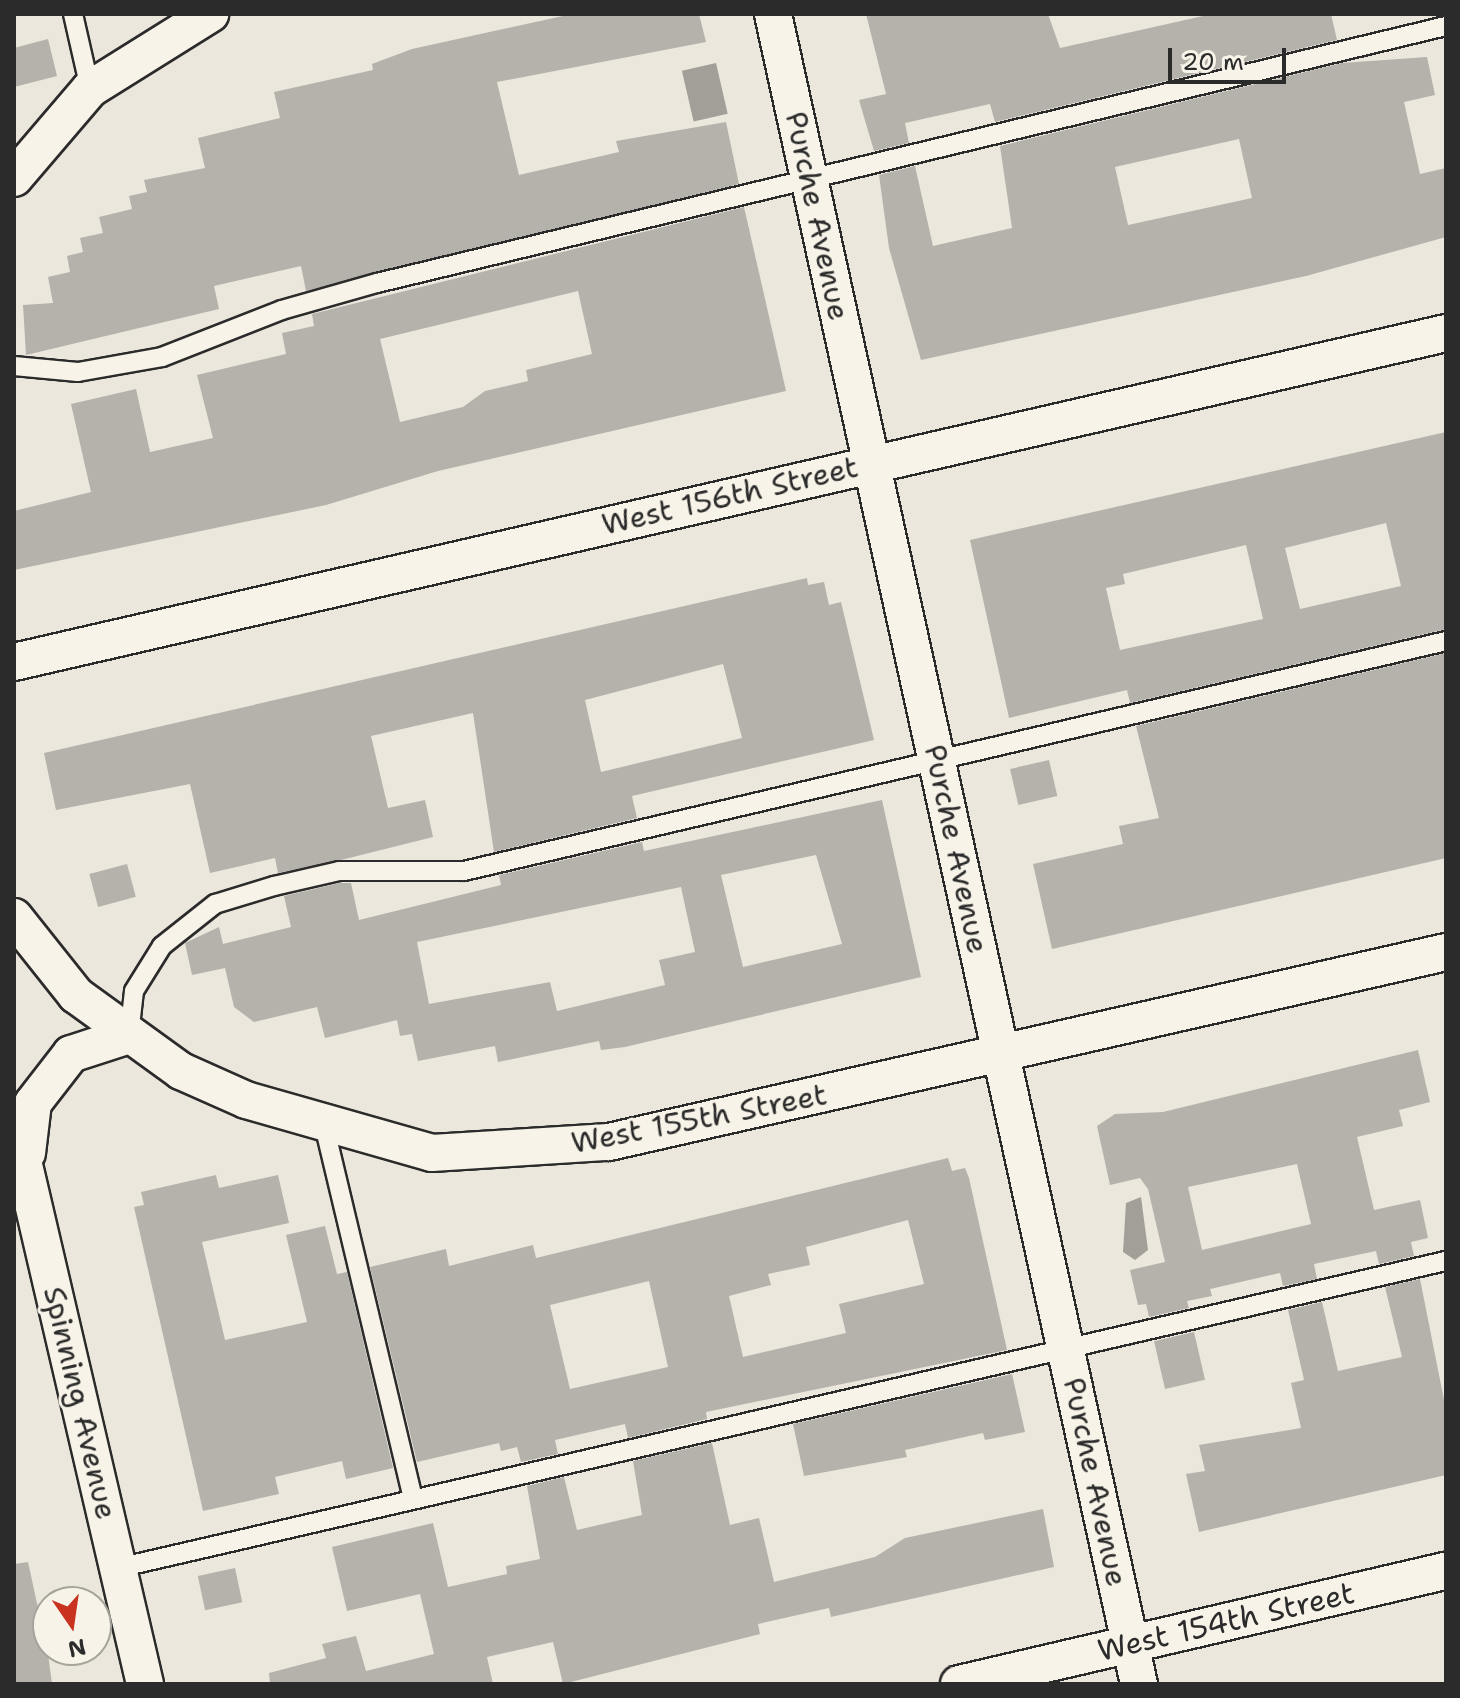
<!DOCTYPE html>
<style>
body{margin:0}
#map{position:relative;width:1460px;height:1698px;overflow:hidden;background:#ebe7dd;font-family:"Shantell Sans",sans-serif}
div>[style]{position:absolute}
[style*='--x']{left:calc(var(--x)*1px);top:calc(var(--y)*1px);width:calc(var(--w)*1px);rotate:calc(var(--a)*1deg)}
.water>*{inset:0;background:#a29f98;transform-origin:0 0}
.building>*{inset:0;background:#b5b2ab;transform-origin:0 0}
.roads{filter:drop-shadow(2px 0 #2b2b2b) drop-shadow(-2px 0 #2b2b2b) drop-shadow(0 2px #2b2b2b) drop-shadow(0 -2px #2b2b2b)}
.service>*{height:18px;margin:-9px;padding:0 9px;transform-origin:9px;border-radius:9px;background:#f7f3e8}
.minor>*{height:36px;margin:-18px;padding:0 18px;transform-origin:18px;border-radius:18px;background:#f7f3e8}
span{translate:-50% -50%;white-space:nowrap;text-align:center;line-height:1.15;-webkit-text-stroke:6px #f7f3e8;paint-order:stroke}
.street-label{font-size:30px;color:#2b2b2b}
.frame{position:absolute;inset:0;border:16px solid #2b2b2b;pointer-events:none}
.north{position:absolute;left:32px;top:1586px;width:80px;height:80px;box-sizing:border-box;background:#f7f3e8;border:2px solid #a5a39c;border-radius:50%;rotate:167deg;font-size:22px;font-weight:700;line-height:32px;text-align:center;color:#2b2b2b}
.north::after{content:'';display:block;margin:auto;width:28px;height:36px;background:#c8321e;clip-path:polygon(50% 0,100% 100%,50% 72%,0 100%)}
.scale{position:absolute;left:1168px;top:48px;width:118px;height:36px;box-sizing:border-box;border:4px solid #2b2b2b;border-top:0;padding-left:10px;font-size:24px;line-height:28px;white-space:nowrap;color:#2b2b2b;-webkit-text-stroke:6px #f7f3e8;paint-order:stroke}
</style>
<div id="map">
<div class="water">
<i style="left:716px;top:63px;width:52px;height:35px;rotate:77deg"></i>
<i style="clip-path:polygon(1141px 1197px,1148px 1250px,1135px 1260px,1123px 1252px,1126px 1203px)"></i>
</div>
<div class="building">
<i style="clip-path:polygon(572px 14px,699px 14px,706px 42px,497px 82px,519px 175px,619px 152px,616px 141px,726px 122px,739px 184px,306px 291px,301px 266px,214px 286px,219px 309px,26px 355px,23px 305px,53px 303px,48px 277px,70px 272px,67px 256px,83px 252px,80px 238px,103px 233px,99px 217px,132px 209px,129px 196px,147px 192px,144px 180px,205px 168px,198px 138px,280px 118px,274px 92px,373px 70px,372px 64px,412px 49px)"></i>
<i style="clip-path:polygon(866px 14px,1048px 14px,1060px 48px,1212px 14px,1331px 14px,1337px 40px,995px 122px,990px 104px,905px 123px,909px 143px,874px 151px,859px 100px,886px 94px)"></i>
<i style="clip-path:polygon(48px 39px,57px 76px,14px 87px,14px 48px)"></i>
<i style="clip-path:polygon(evenodd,1427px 57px,1435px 95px,1404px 102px,1420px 174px,1446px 168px,1446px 237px,1306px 276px,921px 360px,889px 248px,879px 175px,915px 166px,933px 246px,1012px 228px,1000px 146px,1342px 63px,1427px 57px,1239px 139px,1252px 198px,1128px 225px,1115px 167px,1239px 139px)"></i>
<i style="clip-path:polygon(evenodd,744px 207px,786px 391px,438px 471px,326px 505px,14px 570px,14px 511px,91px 492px,71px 404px,136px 389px,150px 452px,213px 438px,197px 375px,286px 354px,282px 333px,314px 326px,312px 314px,744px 207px,578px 291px,592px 354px,526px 370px,528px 381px,485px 391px,463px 407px,400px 422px,380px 339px,578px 291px)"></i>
<i style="clip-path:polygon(evenodd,1446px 432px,1446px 629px,1130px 703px,1127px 690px,1009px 718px,970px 540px,1446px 432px,1386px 523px,1401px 586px,1300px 609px,1285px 548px,1386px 523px,1446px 432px,1246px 545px,1263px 619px,1120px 650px,1106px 588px,1125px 584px,1123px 574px,1246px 545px)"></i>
<i style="clip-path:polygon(evenodd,807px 578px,808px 585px,824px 582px,829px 605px,841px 602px,874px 740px,632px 796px,637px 818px,494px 852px,473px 713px,371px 736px,388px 808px,425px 800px,433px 837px,345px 859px,278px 873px,275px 858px,210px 873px,190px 784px,56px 810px,44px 753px,807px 578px,723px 664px,742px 738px,601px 772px,585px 700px,723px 664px)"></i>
<i style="clip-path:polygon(1446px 653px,1446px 858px,1052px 949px,1033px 864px,1123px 844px,1119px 826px,1159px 818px,1136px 726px)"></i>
<i style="left:1049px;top:760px;width:37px;height:40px;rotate:77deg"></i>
<i style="clip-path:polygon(evenodd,882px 800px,921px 977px,625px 1047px,601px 1050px,599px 1041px,498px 1062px,495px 1046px,418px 1061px,412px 1034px,400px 1036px,397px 1020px,325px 1038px,317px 1007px,254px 1022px,234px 1007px,225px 968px,192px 975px,185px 943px,219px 927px,223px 944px,291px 927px,284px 896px,340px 883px,351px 883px,359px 920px,501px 885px,499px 875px,642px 842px,644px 851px,882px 800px,816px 855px,842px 944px,743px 967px,721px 875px,816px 855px,882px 800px,681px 887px,695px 952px,659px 960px,665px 985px,557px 1011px,550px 982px,429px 1004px,417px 942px,681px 887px)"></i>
<i style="left:127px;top:864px;width:34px;height:39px;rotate:75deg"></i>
<i style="clip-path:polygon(evenodd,1418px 1050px,1430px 1102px,1399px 1110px,1403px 1126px,1357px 1137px,1374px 1210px,1420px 1200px,1428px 1238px,1411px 1242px,1414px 1256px,1379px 1264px,1376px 1251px,1314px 1264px,1317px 1279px,1283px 1286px,1280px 1273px,1210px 1289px,1212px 1296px,1187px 1301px,1189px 1308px,1149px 1317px,1146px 1304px,1138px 1305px,1130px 1270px,1165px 1262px,1148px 1189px,1140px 1178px,1110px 1185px,1097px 1126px,1115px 1114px,1163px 1112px,1418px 1050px,1297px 1164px,1311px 1224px,1202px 1250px,1188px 1187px,1297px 1164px)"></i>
<i style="clip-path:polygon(evenodd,948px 1158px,952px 1171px,965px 1168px,969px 1178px,1007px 1350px,706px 1412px,707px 1419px,628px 1438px,625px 1424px,555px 1440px,558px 1454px,521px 1462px,517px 1447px,501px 1451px,499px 1443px,417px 1462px,370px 1267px,446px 1249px,449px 1266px,533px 1245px,536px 1258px,948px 1158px,908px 1220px,924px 1284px,839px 1304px,846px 1333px,743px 1357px,729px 1296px,771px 1285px,768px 1274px,810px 1265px,806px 1247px,908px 1220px,948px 1158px,649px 1281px,668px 1367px,570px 1389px,550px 1305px,649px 1281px)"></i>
<i style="clip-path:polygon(216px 1175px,219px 1188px,278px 1175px,289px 1223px,202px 1242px,225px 1340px,307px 1322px,286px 1235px,325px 1226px,337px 1274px,347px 1272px,393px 1468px,346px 1479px,342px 1461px,275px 1477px,279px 1494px,203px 1511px,134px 1207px,144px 1205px,141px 1192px)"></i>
<i style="clip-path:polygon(1420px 1279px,1446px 1410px,1446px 1475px,1199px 1532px,1186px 1474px,1205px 1471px,1199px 1445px,1301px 1428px,1291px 1383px,1304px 1380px,1288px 1310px,1322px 1302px,1338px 1371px,1402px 1357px,1385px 1287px)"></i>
<i style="left:1194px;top:1332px;width:49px;height:41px;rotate:77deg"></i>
<i style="clip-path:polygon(1012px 1374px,1025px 1432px,985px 1440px,983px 1433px,905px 1450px,907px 1457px,804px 1476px,793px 1424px)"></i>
<i style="clip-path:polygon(712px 1443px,730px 1525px,759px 1518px,774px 1582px,875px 1557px,905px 1538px,1043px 1509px,1054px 1567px,831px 1617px,829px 1608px,758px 1624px,760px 1634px,563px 1684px,553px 1642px,487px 1657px,493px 1684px,270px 1684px,269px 1673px,326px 1658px,322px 1644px,356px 1636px,366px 1671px,434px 1654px,420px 1594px,347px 1611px,332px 1547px,433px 1523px,448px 1587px,507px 1574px,506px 1566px,540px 1559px,527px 1486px,564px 1477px,577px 1530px,642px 1515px,633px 1461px)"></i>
<i style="clip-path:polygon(28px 1562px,48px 1654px,52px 1684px,14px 1684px,14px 1564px)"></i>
<i style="left:235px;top:1568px;width:35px;height:38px;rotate:78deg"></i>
</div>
<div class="roads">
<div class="service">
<i style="--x:73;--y:14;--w:77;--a:77.2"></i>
<i style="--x:14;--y:366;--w:64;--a:5.4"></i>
<i style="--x:78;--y:372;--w:85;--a:-10.1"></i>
<i style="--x:162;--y:357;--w:129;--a:-21.4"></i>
<i style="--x:282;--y:310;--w:99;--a:-15.9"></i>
<i style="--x:377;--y:283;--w:1099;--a:-13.52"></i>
<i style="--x:129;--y:1035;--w:44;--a:-83.5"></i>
<i style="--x:134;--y:991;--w:53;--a:-58.1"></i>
<i style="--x:162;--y:946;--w:68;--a:-38.4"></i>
<i style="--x:215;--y:904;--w:62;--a:-17"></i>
<i style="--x:274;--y:886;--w:67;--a:-13"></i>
<i style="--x:339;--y:871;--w:125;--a:0"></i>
<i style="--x:464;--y:871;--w:1009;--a:-13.18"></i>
<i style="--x:324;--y:1125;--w:384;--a:76.6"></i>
<i style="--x:118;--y:1568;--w:1363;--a:-13.02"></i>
</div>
<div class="minor">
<i style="--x:773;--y:14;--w:1710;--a:77.64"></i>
<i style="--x:14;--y:178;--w:117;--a:-49.5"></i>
<i style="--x:90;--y:89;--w:142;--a:-32"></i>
<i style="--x:14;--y:662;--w:1469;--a:-12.94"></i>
<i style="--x:14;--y:917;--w:100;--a:51.5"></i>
<i style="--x:76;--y:995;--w:130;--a:35.9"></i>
<i style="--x:181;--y:1071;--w:71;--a:24"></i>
<i style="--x:246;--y:1100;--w:193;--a:15.9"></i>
<i style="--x:432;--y:1153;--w:177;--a:-3.6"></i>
<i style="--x:609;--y:1142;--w:858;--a:-12.79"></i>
<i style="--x:14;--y:1122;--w:577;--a:76.88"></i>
<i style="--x:27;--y:1153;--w:50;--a:-83.2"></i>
<i style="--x:33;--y:1103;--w:62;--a:-52.2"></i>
<i style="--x:71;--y:1054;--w:61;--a:-18.1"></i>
<i style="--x:959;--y:1684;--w:500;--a:-13.1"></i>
</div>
</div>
<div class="street-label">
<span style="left:817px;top:216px;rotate:78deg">Purche Avenue</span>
<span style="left:730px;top:496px;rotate:-13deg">West 156th Street</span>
<span style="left:956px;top:849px;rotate:78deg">Purche Avenue</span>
<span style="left:699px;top:1119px;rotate:-11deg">West 155th Street</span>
<span style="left:80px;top:1403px;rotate:77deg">Spinning Avenue</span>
<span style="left:1095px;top:1482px;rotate:78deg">Purche Avenue</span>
<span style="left:1226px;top:1622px;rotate:-13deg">West 154th Street</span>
</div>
<div class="frame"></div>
<div class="north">N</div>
<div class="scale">20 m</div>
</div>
